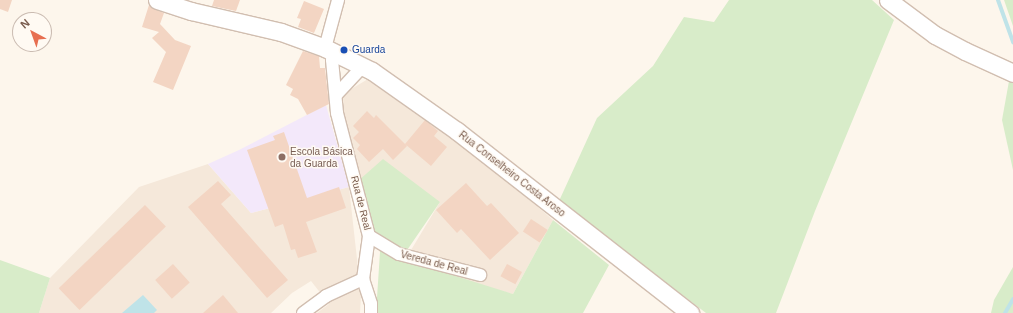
<!DOCTYPE html>
<meta charset="utf-8">
<style>
body{margin:0}
#map{position:relative;width:1013px;height:313px;overflow:hidden;background:#fdf6ec;font-family:Helvetica,sans-serif}
div>[style]{position:absolute}
[style*='--x']{left:calc(var(--x)*1px);top:calc(var(--y)*1px);width:calc(var(--w)*1px);rotate:calc(var(--a)*1deg)}
.residential>*{inset:0;background:#f5e8da}
.education>*{inset:0;background:#f3e8fa}
.green>*{inset:0;background:#d8ecc9}
.water>*{inset:0;background:#bfe3e8}
.stream>*{height:4px;margin:-2px;padding:0 2px;transform-origin:2px;border-radius:2px;background:#bfe3e8}
.building>*{inset:0;background:#f3d5c3;transform-origin:0 0}
.roads{filter:drop-shadow(1px 0 #d1beb0) drop-shadow(-1px 0 #d1beb0) drop-shadow(0 1px #d1beb0) drop-shadow(0 -1px #d1beb0)}
.minor>*{height:12px;margin:-6px;padding:0 6px;transform-origin:6px;border-radius:6px;background:#fff}
.secondary>*{height:17px;margin:-8.5px;padding:0 8.5px;transform-origin:8.5px;border-radius:8.5px;background:#fff}
.dots>*{width:11px;height:11px;translate:-50% -50%;box-sizing:border-box;border:2px solid #fffaf3;border-radius:50%}
span{translate:-50% -50%;white-space:nowrap;text-align:center;line-height:1.15;-webkit-text-stroke:3px #fffaf3;paint-order:stroke}
.transit-label{font-size:10px;color:#164399}
.left{translate:0 -50%;text-align:left}
.education-label{font-size:10px;color:#785e54}
.street-label{font-size:10px;color:#7a5c4d}
.north{position:absolute;left:12px;top:12px;width:40px;height:40px;box-sizing:border-box;background:#fffaf3;border:1px solid #cabbb1;border-radius:50%;rotate:319deg;font-size:11px;font-weight:700;line-height:16px;text-align:center;color:#7a5c4d}
.north::after{content:'';display:block;margin:auto;width:14px;height:18px;background:#e76f51;clip-path:polygon(50% 0,100% 100%,50% 72%,0 100%)}
</style>
<div id="map">
<div class="residential">
<i style="clip-path:polygon(368px 79px,471px 150px,553px 220px,513px 294px,402px 265px,440px 202px,358px 181px,344px 131px,343px 94px)"></i>
<i style="clip-path:polygon(208px 164px,251px 213px,349px 187px,361px 295px,360px 313px,317px 313px,329px 304px,311px 281px,292px 293px,271px 313px,39px 313px,50px 278px,139px 187px)"></i>
</div>
<div class="education">
<i style="clip-path:polygon(326px 105px,349px 187px,251px 213px,208px 164px,239px 150px)"></i>
</div>
<div class="green">
<i style="clip-path:polygon(729px 0,872px 0,894px 20px,815px 211px,776px 313px,706px 313px,559px 201px,597px 118px,653px 66px,684px 17px,714px 22px)"></i>
<i style="clip-path:polygon(1004px 0,1013px 0,1013px 26px)"></i>
<i style="clip-path:polygon(1009px 81px,1013px 83px,1013px 170px,1002px 120px)"></i>
<i style="clip-path:polygon(383px 159px,440px 202px,401px 259px,513px 294px,553px 220px,609px 265px,583px 313px,376px 313px,380px 252px,358px 181px)"></i>
<i style="clip-path:polygon(0 260px,50px 278px,39px 313px,0 313px)"></i>
<i style="clip-path:polygon(1013px 267px,1013px 313px,991px 313px,994px 300px)"></i>
</div>
<div class="water">
<i style="clip-path:polygon(143px 295px,157px 310px,154px 313px,122px 313px)"></i>
</div>
<div class="stream">
<i style="--x:998;--y:0;--w:45;--a:70.3"></i>
<i style="--x:1005;--y:313;--w:16;--a:-60"></i>
</div>
<div class="building">
<i style="clip-path:polygon(0 0,12px 0,8px 12px,0 9px)"></i>
<i style="clip-path:polygon(214px 0,240px 0,236px 11px,212px 6px)"></i>
<i style="clip-path:polygon(304px 1px,324px 9px,314px 33px,298px 27px,301px 19px,297px 18px)"></i>
<i style="clip-path:polygon(149px 5px,154px 9px,164px 13px,160px 24px,175px 40px,191px 46px,173px 90px,153px 82px,166px 52px,152px 38px,159px 32px,142px 27px)"></i>
<i style="clip-path:polygon(303px 51px,319px 56px,320px 68px,325px 68px,329px 104px,307px 115px,298px 99px,290px 95px,293px 89px,286px 85px)"></i>
<i style="clip-path:polygon(367px 111px,374px 118px,376px 115px,405px 144px,425px 120px,438px 131px,434px 136px,447px 147px,431px 166px,405px 144px,407px 146px,393px 160px,383px 149px,369px 162px,357px 149px,360px 145px,353px 138px,359px 132px,353px 126px)"></i>
<i style="clip-path:polygon(284px 132px,307px 198px,339px 187px,346px 208px,306px 222px,317px 252px,298px 258px,295px 249px,291px 250px,283px 224px,275px 227px,247px 150px,275px 140px,273px 136px)"></i>
<i style="clip-path:polygon(218px 181px,231px 195px,221px 204px,288px 280px,267px 298px,188px 207px)"></i>
<i style="clip-path:polygon(466px 183px,487px 206px,491px 203px,519px 233px,490px 260px,461px 229px,457px 233px,436px 210px)"></i>
<i style="left:145px;top:205px;width:30px;height:120px;rotate:46deg"></i>
<i style="left:531px;top:219px;width:20px;height:15px;rotate:33deg"></i>
<i style="left:173px;top:264px;width:25px;height:24px;rotate:48deg"></i>
<i style="left:507px;top:264px;width:17px;height:14px;rotate:28deg"></i>
<i style="clip-path:polygon(223px 295px,238px 313px,203px 313px)"></i>
</div>
<div class="roads">
<div class="minor">
<i style="--x:325;--y:48;--w:50;--a:-74.8"></i>
<i style="--x:334;--y:52;--w:8;--a:104"></i>
<i style="--x:332;--y:60;--w:53;--a:84.6"></i>
<i style="--x:337;--y:113;--w:127;--a:75.4"></i>
<i style="--x:369;--y:236;--w:43;--a:97.9"></i>
<i style="--x:363;--y:279;--w:26;--a:72"></i>
<i style="--x:371;--y:304;--w:9;--a:90"></i>
<i style="--x:337;--y:94;--w:38;--a:-47"></i>
<i style="--x:369;--y:236;--w:35;--a:31"></i>
<i style="--x:399;--y:254;--w:84;--a:14.5"></i>
<i style="--x:303;--y:313;--w:29;--a:-36"></i>
<i style="--x:326;--y:296;--w:41;--a:-24.7"></i>
</div>
<div class="secondary">
<i style="--x:157;--y:0;--w:36;--a:18"></i>
<i style="--x:191;--y:11;--w:92;--a:13.1"></i>
<i style="--x:281;--y:32;--w:47;--a:20"></i>
<i style="--x:325;--y:48;--w:52;--a:26.1"></i>
<i style="--x:372;--y:71;--w:104;--a:35.2"></i>
<i style="--x:457;--y:131;--w:296;--a:38"></i>
<i style="--x:888;--y:0;--w:59;--a:36.7"></i>
<i style="--x:935;--y:35;--w:34;--a:28"></i>
<i style="--x:965;--y:51;--w:53;--a:24.6"></i>
</div>
</div>
<div class="dots">
<i style="left:344px;top:50px;background:#1a4fb4"></i>
<i style="left:282px;top:157px;background:#8d6e63"></i>
</div>
<div class="transit-label">
<span class="left" style="left:352px;top:50px">Guarda</span>
</div>
<div class="education-label">
<span class="left" style="left:290px;top:157px">Escola Básica<br>da Guarda</span>
</div>
<div class="street-label">
<span style="left:512px;top:174px;rotate:38deg">Rua Conselheiro Costa Aroso</span>
<span style="left:361px;top:203px;rotate:76deg">Rua de Real</span>
<span style="left:434px;top:263px;rotate:15deg">Vereda de Real</span>
</div>
<div class="north">N</div>
</div>
